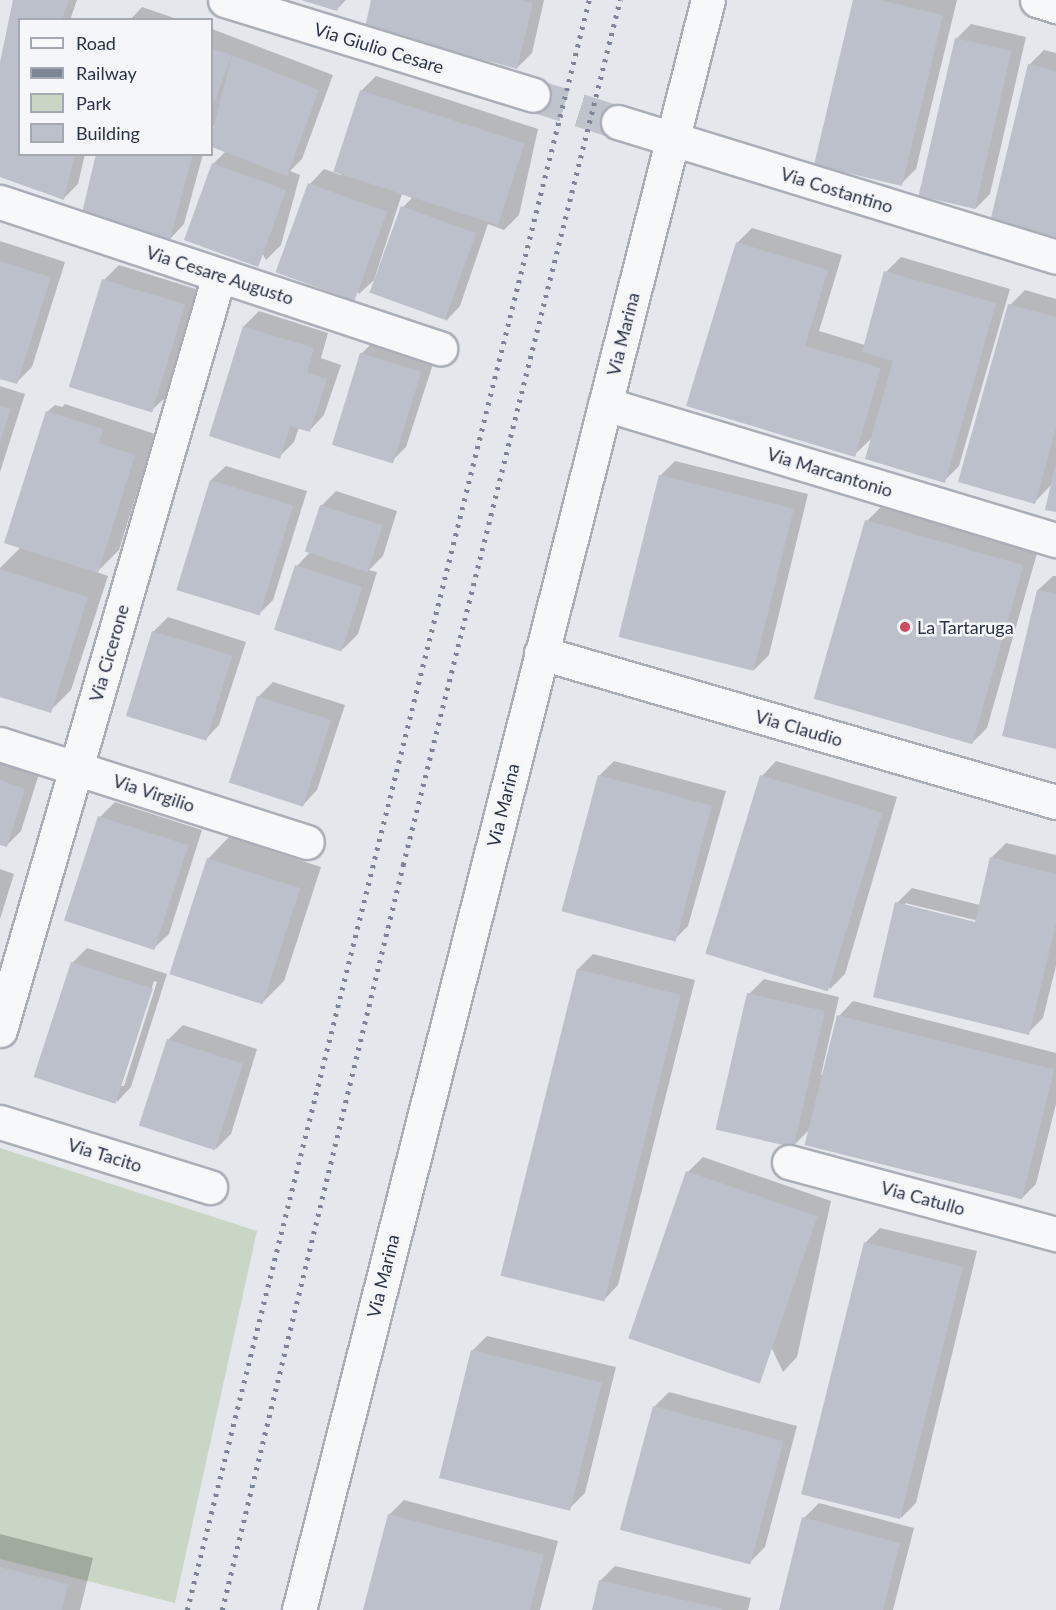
<!DOCTYPE html>
<style>
body{margin:0}
#map{position:relative;width:1056px;height:1610px;overflow:hidden;background:#e4e7ec;font-family:Lato,sans-serif}
div>[style]{position:absolute}
[style*='--x']{left:calc(var(--x)*1px);top:calc(var(--y)*1px);width:calc(var(--w)*1px);rotate:calc(var(--a)*1deg)}
.green>*{inset:0;background:#c9d6c5}
.shadow>*{inset:0;background:#0003}
.building>*{inset:0;background:#bbc0ca;transform-origin:0 0}
.street-tunnel>*{height:33px;margin-top:-16.5px;transform-origin:0;background:repeating-linear-gradient(90deg,#bfc3cb 0 33px,transparent 0 49px)}
.roads{filter:drop-shadow(2px 0 #a9aeb7) drop-shadow(-2px 0 #a9aeb7) drop-shadow(0 2px #a9aeb7) drop-shadow(0 -2px #a9aeb7)}
.street>*{height:33px;margin:-16.5px;padding:0 16.5px;transform-origin:16.5px;border-radius:16.5px;background:#f7f8fa}
.rail>*{height:4.5px;margin-top:-2.25px;transform-origin:0;background:repeating-linear-gradient(90deg,#7d8696 0 3px,transparent 0 9px)}
.dots>*{width:16px;height:16px;translate:-50% -50%;box-sizing:border-box;border:3px solid #f4f6f9;border-radius:50%}
span{translate:-50% -50%;white-space:nowrap;text-align:center;line-height:1.15;-webkit-text-stroke:5px #f4f6f9;paint-order:stroke}
.street-label{font-size:18px;color:#2b3445}
.poi-label{font-size:18px;color:#2b3445}
.left{translate:0 -50%;text-align:left}
.legend{position:absolute;left:18px;top:18px;width:195px;height:138px;box-sizing:border-box;background:#f4f6f9;border:2px solid #a4a8b1;margin:0;padding:8px 10px;list-style:none;font-size:18px;color:#2b3445}
.legend li{display:flex;align-items:center;gap:12px;height:30px}
.legend b{width:30px;border:2px solid #a4a8b1}
</style>
<div id="map">
<div class="green">
<i style="clip-path:polygon(0 1148px,257px 1231px,175px 1603px,0 1559px)"></i>
</div>
<div class="shadow">
<i style="clip-path:polygon(14px 0,77px 0,70px 20px,20px 20px,20px 154px,85px 154px,78px 184px,64px 198px,0 176px,0 69px)"></i>
<i style="clip-path:polygon(304px 0,346px 0,337px 9px)"></i>
<i style="clip-path:polygon(373px 0,544px 0,532px 53px,517px 68px)"></i>
<i style="clip-path:polygon(855px 0,957px 0,916px 169px,901px 184px)"></i>
<i style="clip-path:polygon(142px 7px,180px 20px,130px 20px)"></i>
<i style="clip-path:polygon(971px 24px,1026px 37px,990px 194px,975px 209px,956px 39px)"></i>
<i style="clip-path:polygon(212px 29px,333px 75px,302px 159px,290px 171px,300px 175px,281px 245px,266px 260px,213px 164px,226px 151px,212px 145px,215px 124px,212px 128px)"></i>
<i style="clip-path:polygon(1044px 50px,1056px 53px,1056px 236px,1029px 65px)"></i>
<i style="clip-path:polygon(376px 76px,538px 129px,519px 215px,504px 230px,488px 224px,460px 306px,446px 321px,403px 207px,412px 198px,402px 194px,374px 280px,359px 294px,310px 184px,324px 169px,341px 175px,361px 91px)"></i>
<i style="clip-path:polygon(97px 154px,203px 154px,184px 224px,170px 239px)"></i>
<i style="clip-path:polygon(752px 228px,842px 255px,819px 331px,865px 345px,886px 272px,901px 257px,1010px 289px,959px 466px,944px 481px,873px 437px,854px 455px,737px 243px)"></i>
<i style="clip-path:polygon(0 241px,65px 262px,32px 367px,17px 382px,0 377px)"></i>
<i style="clip-path:polygon(119px 265px,199px 290px,166px 397px,151px 411px,104px 280px)"></i>
<i style="clip-path:polygon(1025px 290px,1056px 299px,1056px 511px,1052px 484px,1035px 502px,1010px 305px)"></i>
<i style="clip-path:polygon(259px 311px,328px 333px,321px 358px,341px 365px,324px 415px,310px 430px,299px 427px,294px 442px,279px 457px,244px 326px)"></i>
<i style="clip-path:polygon(376px 339px,435px 358px,406px 447px,391px 462px,361px 354px)"></i>
<i style="clip-path:polygon(0 386px,25px 394px,0 472px)"></i>
<i style="clip-path:polygon(65px 404px,155px 434px,119px 550px,97px 572px,108px 576px,71px 690px,50px 711px,0 695px,0 568px,21px 547px,47px 412px,55px 405px,62px 407px)"></i>
<i style="clip-path:polygon(675px 461px,808px 494px,769px 655px,754px 670px,660px 476px)"></i>
<i style="clip-path:polygon(226px 466px,307px 491px,273px 600px,258px 615px,211px 480px)"></i>
<i style="clip-path:polygon(336px 491px,397px 511px,383px 556px,369px 570px,377px 572px,358px 634px,343px 649px,297px 566px,310px 552px,321px 506px)"></i>
<i style="clip-path:polygon(882px 506px,1038px 550px,987px 728px,972px 743px,867px 521px)"></i>
<i style="clip-path:polygon(1053px 576px,1056px 576px,1056px 747px,1038px 590px)"></i>
<i style="clip-path:polygon(168px 617px,246px 642px,219px 725px,205px 740px,153px 632px)"></i>
<i style="clip-path:polygon(273px 682px,345px 705px,317px 790px,303px 805px,258px 697px)"></i>
<i style="clip-path:polygon(614px 761px,726px 791px,688px 926px,673px 941px,599px 776px)"></i>
<i style="clip-path:polygon(776px 761px,897px 797px,845px 974px,830px 989px,762px 776px)"></i>
<i style="clip-path:polygon(0 763px,39px 774px,21px 831px,7px 845px,0 843px)"></i>
<i style="clip-path:polygon(115px 802px,202px 830px,169px 934px,154px 948px,100px 817px)"></i>
<i style="clip-path:polygon(229px 837px,321px 867px,284px 981px,263px 1002px,208px 859px)"></i>
<i style="clip-path:polygon(evenodd,1006px 843px,1056px 855px,1056px 966px,1043px 1018px,1028px 1033px,897px 903px,912px 888px,980px 905px,991px 858px,1006px 843px,905px 903px,983px 922px,982px 925px,905px 906px,905px 903px)"></i>
<i style="clip-path:polygon(0 869px,14px 874px,0 919px)"></i>
<i style="clip-path:polygon(evenodd,87px 948px,167px 974px,131px 1087px,117px 1102px,72px 963px,87px 948px,154px 981px,157px 982px,124px 1086px,121px 1086px,154px 981px)"></i>
<i style="clip-path:polygon(593px 954px,695px 980px,618px 1285px,604px 1300px,578px 969px)"></i>
<i style="clip-path:polygon(764px 979px,839px 997px,821px 1075px,824px 1075px,839px 1016px,853px 1001px,1056px 1053px,1056px 1104px,1036px 1184px,1021px 1199px,810px 1129px,793px 1146px,749px 994px)"></i>
<i style="clip-path:polygon(183px 1025px,257px 1049px,231px 1134px,216px 1149px,168px 1040px)"></i>
<i style="clip-path:polygon(703px 1157px,831px 1201px,797px 1357px,783px 1372px,688px 1172px)"></i>
<i style="clip-path:polygon(880px 1228px,977px 1251px,916px 1503px,901px 1518px,865px 1243px)"></i>
<i style="clip-path:polygon(487px 1336px,616px 1367px,585px 1493px,570px 1508px,472px 1351px)"></i>
<i style="clip-path:polygon(669px 1392px,797px 1426px,765px 1547px,750px 1562px,654px 1407px)"></i>
<i style="clip-path:polygon(404px 1500px,558px 1541px,540px 1610px,365px 1610px,389px 1515px)"></i>
<i style="clip-path:polygon(819px 1503px,914px 1528px,893px 1610px,780px 1610px,804px 1518px)"></i>
<i style="clip-path:polygon(0 1534px,93px 1558px,80px 1610px,0 1610px)"></i>
<i style="clip-path:polygon(615px 1566px,751px 1598px,748px 1610px,593px 1610px,600px 1581px)"></i>
</div>
<div class="building">
<i style="clip-path:polygon(13px 0,69px 0,62px 20px,20px 20px,20px 154px,75px 154px,64px 200px,0 177px,0 62px)"></i>
<i style="clip-path:polygon(301px 0,341px 0,337px 11px)"></i>
<i style="clip-path:polygon(371px 0,523px 0,533px 3px,517px 69px,365px 28px)"></i>
<i style="clip-path:polygon(853px 0,881px 0,943px 15px,902px 186px,814px 165px)"></i>
<i style="left:955px;top:38px;width:58px;height:162px;rotate:13deg"></i>
<i style="clip-path:polygon(212px 49px,232px 55px,212px 108px)"></i>
<i style="clip-path:polygon(232px 55px,319px 90px,287px 176px,212px 147px,212px 133px)"></i>
<i style="clip-path:polygon(1028px 64px,1056px 71px,1056px 237px,990px 222px)"></i>
<i style="left:360px;top:90px;width:173px;height:86px;rotate:18deg"></i>
<i style="clip-path:polygon(96px 154px,193px 154px,170px 240px,82px 213px)"></i>
<i style="left:212px;top:163px;width:79px;height:82px;rotate:20deg"></i>
<i style="left:308px;top:183px;width:84px;height:95px;rotate:20deg"></i>
<i style="left:401px;top:206px;width:80px;height:92px;rotate:20deg"></i>
<i style="clip-path:polygon(736px 242px,828px 270px,805px 346px,881px 368px,855px 457px,686px 406px)"></i>
<i style="clip-path:polygon(0 261px,51px 277px,17px 384px,0 379px)"></i>
<i style="clip-path:polygon(884px 271px,996px 303px,945px 483px,865px 459px,893px 361px,862px 352px)"></i>
<i style="left:102px;top:279px;width:87px;height:113px;rotate:17deg"></i>
<i style="clip-path:polygon(1008px 304px,1056px 317px,1056px 428px,1035px 504px,958px 482px)"></i>
<i style="clip-path:polygon(243px 326px,314px 348px,307px 373px,327px 379px,310px 432px,290px 426px,280px 459px,209px 436px)"></i>
<i style="left:360px;top:353px;width:64px;height:96px;rotate:17deg"></i>
<i style="clip-path:polygon(0 406px,11px 409px,0 442px)"></i>
<i style="clip-path:polygon(46px 411px,103px 429px,99px 443px,135px 455px,98px 573px,4px 543px)"></i>
<i style="clip-path:polygon(1055px 466px,1056px 466px,1056px 512px,1045px 510px)"></i>
<i style="left:659px;top:475px;width:139px;height:167px;rotate:14deg"></i>
<i style="left:210px;top:480px;width:87px;height:115px;rotate:17deg"></i>
<i style="left:320px;top:505px;width:66px;height:49px;rotate:18deg"></i>
<i style="left:865px;top:520px;width:165px;height:186px;rotate:16deg"></i>
<i style="left:295px;top:565px;width:71px;height:68px;rotate:18deg"></i>
<i style="clip-path:polygon(0 569px,88px 597px,51px 713px,0 697px)"></i>
<i style="clip-path:polygon(1037px 590px,1056px 594px,1056px 749px,1002px 736px)"></i>
<i style="left:152px;top:631px;width:84px;height:89px;rotate:17deg"></i>
<i style="left:257px;top:696px;width:78px;height:91px;rotate:18deg"></i>
<i style="left:598px;top:775px;width:118px;height:141px;rotate:15deg"></i>
<i style="left:760px;top:775px;width:128px;height:187px;rotate:17deg"></i>
<i style="clip-path:polygon(0 780px,25px 789px,7px 847px,0 845px)"></i>
<i style="left:98px;top:816px;width:95px;height:110px;rotate:18deg"></i>
<i style="clip-path:polygon(990px 857px,1056px 874px,1056px 923px,1029px 1035px,873px 997px,895px 902px,975px 922px)"></i>
<i style="left:207px;top:858px;width:98px;height:122px;rotate:18deg"></i>
<i style="left:71px;top:962px;width:86px;height:121px;rotate:18deg"></i>
<i style="left:577px;top:969px;width:107px;height:316px;rotate:14deg"></i>
<i style="left:747px;top:993px;width:80px;height:140px;rotate:13deg"></i>
<i style="left:837px;top:1015px;width:224px;height:134px;rotate:14deg"></i>
<i style="left:167px;top:1039px;width:80px;height:91px;rotate:18deg"></i>
<i style="left:686px;top:1171px;width:139px;height:177px;rotate:19deg"></i>
<i style="left:864px;top:1242px;width:102px;height:260px;rotate:14deg"></i>
<i style="left:471px;top:1350px;width:135px;height:132px;rotate:14deg"></i>
<i style="left:653px;top:1406px;width:135px;height:128px;rotate:15deg"></i>
<i style="clip-path:polygon(388px 1514px,544px 1555px,530px 1610px,363px 1610px)"></i>
<i style="clip-path:polygon(802px 1517px,900px 1543px,883px 1610px,779px 1610px)"></i>
<i style="clip-path:polygon(0 1567px,68px 1584px,62px 1610px,0 1610px)"></i>
<i style="clip-path:polygon(599px 1580px,722px 1609px,722px 1610px,592px 1610px)"></i>
</div>
<div class="street-tunnel">
<i style="--x:533;--y:95;--w:89;--a:17.6"></i>
</div>
<div class="roads">
<div class="street">
<i style="--x:225;--y:0;--w:322;--a:17.1"></i>
<i style="--x:1037;--y:0;--w:20;--a:18"></i>
<i style="--x:618;--y:122;--w:458;--a:17.1"></i>
<i style="--x:0;--y:202;--w:464;--a:18.4"></i>
<i style="--x:605;--y:404;--w:471;--a:16.8"></i>
<i style="--x:541;--y:653;--w:536;--a:16.14"></i>
<i style="--x:0;--y:744;--w:322;--a:17.7"></i>
<i style="--x:0;--y:1030;--w:786;--a:-73.82"></i>
<i style="--x:0;--y:1122;--w:220;--a:17.2"></i>
<i style="--x:789;--y:1162;--w:277;--a:15.1"></i>
<i style="--x:299;--y:1610;--w:1661;--a:-75.75"></i>
</div>
</div>
<div class="rail">
<i style="--x:187;--y:1610;--w:1659;--a:-75.98"></i>
<i style="--x:222;--y:1610;--w:767;--a:-76.34"></i>
<i style="--x:403;--y:865;--w:892;--a:-75.92"></i>
</div>
<div class="dots">
<i style="left:905px;top:627px;background:#d1495b"></i>
</div>
<div class="street-label">
<span style="left:379px;top:48px;rotate:17deg">Via Giulio Cesare</span>
<span style="left:837px;top:190px;rotate:17deg">Via Costantino</span>
<span style="left:220px;top:275px;rotate:18deg">Via Cesare Augusto</span>
<span style="left:623px;top:334px;rotate:-76deg">Via Marina</span>
<span style="left:830px;top:472px;rotate:17deg">Via Marcantonio</span>
<span style="left:109px;top:653px;rotate:-74deg">Via Cicerone</span>
<span style="left:799px;top:728px;rotate:16deg">Via Claudio</span>
<span style="left:154px;top:793px;rotate:18deg">Via Virgilio</span>
<span style="left:503px;top:805px;rotate:-76deg">Via Marina</span>
<span style="left:105px;top:1155px;rotate:17deg">Via Tacito</span>
<span style="left:923px;top:1198px;rotate:15deg">Via Catullo</span>
<span style="left:383px;top:1276px;rotate:-76deg">Via Marina</span>
</div>
<div class="poi-label">
<span class="left" style="left:917px;top:627px">La Tartaruga</span>
</div>
<ul class="legend">
<li><b style="height:8px;background:#f7f8fa"></b>Road</li>
<li><b style="height:8px;background:#7d8696"></b>Railway</li>
<li><b style="height:16px;background:#c9d6c5"></b>Park</li>
<li><b style="height:16px;background:#bbc0ca"></b>Building</li>
</ul>
</div>
